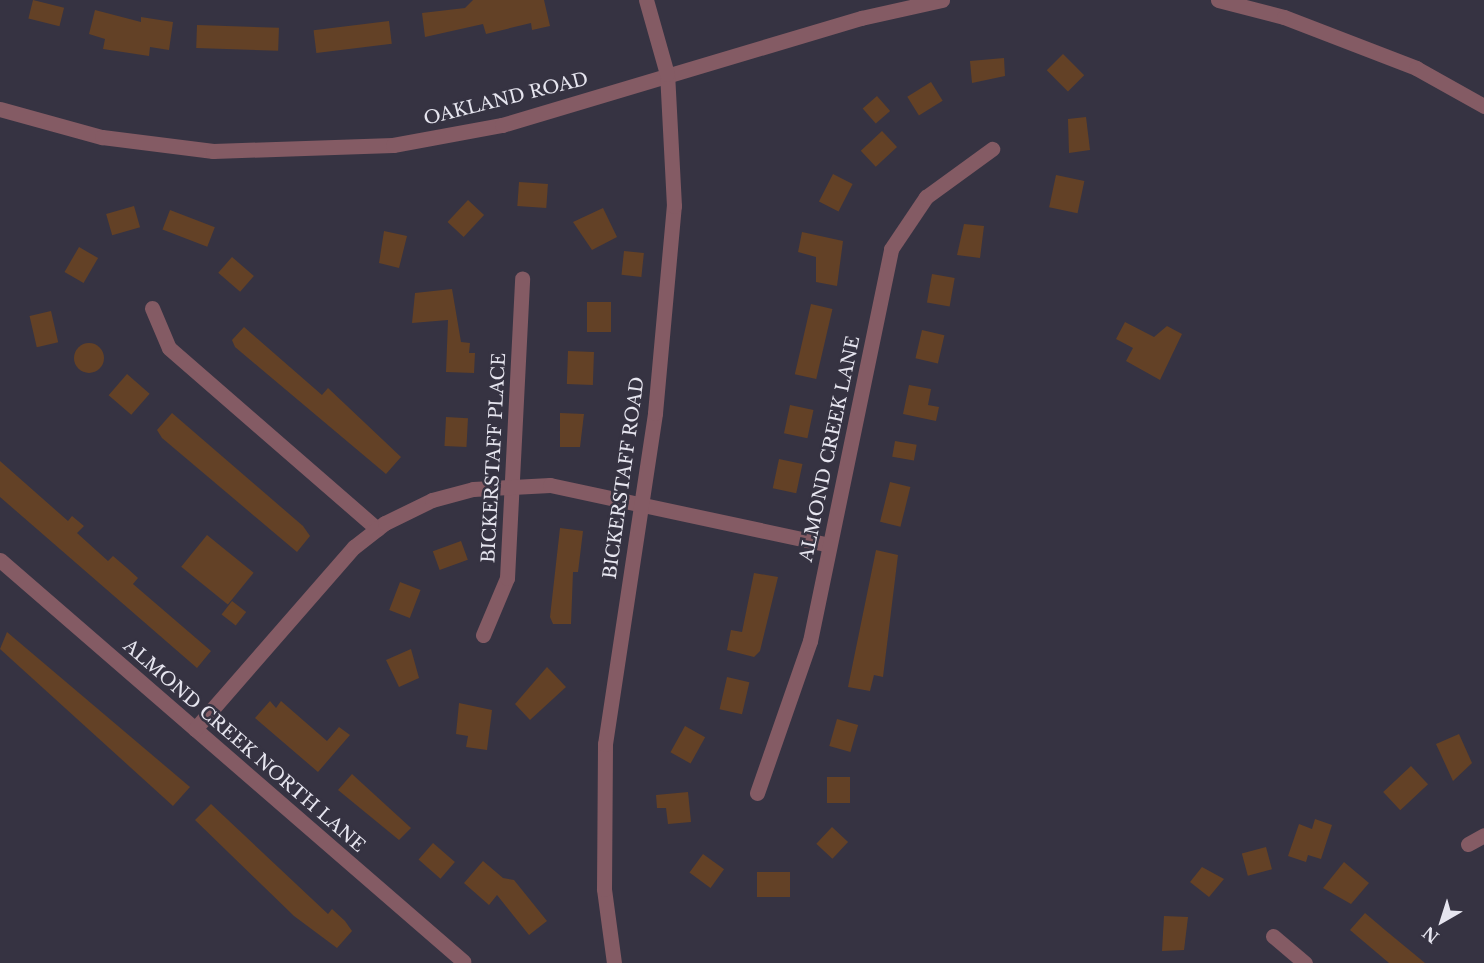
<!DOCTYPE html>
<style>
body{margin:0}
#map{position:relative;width:1484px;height:963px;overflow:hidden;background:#363342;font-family:"Libre Baskerville",serif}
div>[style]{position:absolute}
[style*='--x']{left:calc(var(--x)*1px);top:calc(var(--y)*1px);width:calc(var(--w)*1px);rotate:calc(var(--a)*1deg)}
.building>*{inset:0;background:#634126;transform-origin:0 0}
.round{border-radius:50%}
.minor>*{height:15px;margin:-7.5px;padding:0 7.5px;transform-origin:7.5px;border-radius:7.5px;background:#845b64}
span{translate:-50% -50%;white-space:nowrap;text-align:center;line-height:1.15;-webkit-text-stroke:5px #363342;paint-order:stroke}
.street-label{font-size:18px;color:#e6e5ef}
.north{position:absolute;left:1412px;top:891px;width:60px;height:60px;-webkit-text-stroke:4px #363342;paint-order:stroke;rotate:219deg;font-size:16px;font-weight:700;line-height:24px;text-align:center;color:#e6e5ef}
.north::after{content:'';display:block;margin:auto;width:21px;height:27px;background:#e6e5ef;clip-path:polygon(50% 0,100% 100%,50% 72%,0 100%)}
</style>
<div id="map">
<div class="building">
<i style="left:33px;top:0;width:32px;height:19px;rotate:14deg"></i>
<i style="clip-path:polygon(473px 0,544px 0,550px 26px,532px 30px,531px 23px,486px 34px,483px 24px,425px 37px,422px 13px,465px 8px)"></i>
<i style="clip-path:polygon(95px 10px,141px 22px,141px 17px,173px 22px,169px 50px,150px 47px,149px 56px,103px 49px,105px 39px,89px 34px)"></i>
<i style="left:389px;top:21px;width:23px;height:76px;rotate:83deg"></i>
<i style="left:197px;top:25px;width:82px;height:23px;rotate:2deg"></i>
<i style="left:1063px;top:54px;width:30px;height:23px;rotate:45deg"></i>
<i style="clip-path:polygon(1004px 58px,1005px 76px,972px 83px,970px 61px)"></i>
<i style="left:931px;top:82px;width:22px;height:28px;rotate:58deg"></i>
<i style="left:877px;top:96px;width:20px;height:19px;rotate:49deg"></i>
<i style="clip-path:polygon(1086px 117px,1090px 150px,1069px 153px,1068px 119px)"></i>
<i style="left:882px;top:131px;width:22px;height:29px;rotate:47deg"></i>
<i style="left:833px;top:174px;width:22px;height:31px;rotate:27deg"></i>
<i style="left:1056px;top:175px;width:29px;height:33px;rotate:12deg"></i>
<i style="left:519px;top:182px;width:29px;height:24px;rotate:4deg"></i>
<i style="left:468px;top:200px;width:22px;height:30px;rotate:43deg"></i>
<i style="left:134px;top:206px;width:22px;height:29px;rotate:74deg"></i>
<i style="clip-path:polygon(603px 208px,617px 237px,592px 250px,573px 222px)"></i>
<i style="left:170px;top:210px;width:48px;height:21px;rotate:21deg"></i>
<i style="clip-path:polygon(964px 224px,984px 226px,980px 258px,957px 255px)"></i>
<i style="clip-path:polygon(384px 231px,407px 236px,399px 268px,379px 263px)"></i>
<i style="clip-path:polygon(802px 232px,843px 241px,837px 286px,816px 282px,816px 257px,798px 252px)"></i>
<i style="left:79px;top:247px;width:22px;height:29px;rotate:30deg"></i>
<i style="left:624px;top:251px;width:20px;height:24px;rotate:6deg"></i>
<i style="left:232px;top:257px;width:29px;height:21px;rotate:41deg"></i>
<i style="left:932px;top:274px;width:23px;height:29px;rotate:10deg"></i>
<i style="clip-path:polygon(452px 289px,461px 342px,470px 343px,469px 353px,475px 353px,474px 373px,446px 372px,448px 320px,412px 323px,415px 293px)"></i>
<i style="left:587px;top:302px;width:24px;height:30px"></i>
<i style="left:811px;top:304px;width:22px;height:72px;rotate:13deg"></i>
<i style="left:51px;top:311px;width:32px;height:22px;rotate:77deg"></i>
<i style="clip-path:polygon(1125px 322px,1154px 337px,1167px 326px,1182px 334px,1160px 380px,1126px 361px,1133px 348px,1116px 339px)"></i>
<i style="clip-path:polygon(244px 327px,322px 395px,328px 388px,401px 457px,386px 474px,235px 347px,232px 340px)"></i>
<i style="left:922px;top:330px;width:23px;height:29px;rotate:13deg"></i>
<i class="round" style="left:74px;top:343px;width:30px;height:30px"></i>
<i style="left:568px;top:351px;width:26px;height:33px;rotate:2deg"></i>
<i style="left:127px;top:374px;width:30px;height:28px;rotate:41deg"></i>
<i style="clip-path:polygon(909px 385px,931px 389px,928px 405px,939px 407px,936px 421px,903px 414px)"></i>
<i style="left:790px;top:405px;width:24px;height:29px;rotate:12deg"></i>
<i style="clip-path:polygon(172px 413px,303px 526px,310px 536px,297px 552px,162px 438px,157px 430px)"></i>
<i style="clip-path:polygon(560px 413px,584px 414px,580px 447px,560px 447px)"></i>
<i style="left:446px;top:417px;width:22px;height:29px;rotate:3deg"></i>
<i style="left:895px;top:441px;width:22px;height:16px;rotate:10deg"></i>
<i style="left:779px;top:459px;width:24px;height:30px;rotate:12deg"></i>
<i style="clip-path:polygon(0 461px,68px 521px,72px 516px,84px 526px,77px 533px,108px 561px,113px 556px,127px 568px,138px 578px,133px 584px,211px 651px,197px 668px,0 497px)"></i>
<i style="left:890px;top:482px;width:21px;height:41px;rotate:14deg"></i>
<i style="clip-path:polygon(560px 528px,583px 531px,578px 572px,573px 572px,571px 624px,553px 624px,550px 617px)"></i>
<i style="left:207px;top:535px;width:60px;height:41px;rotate:39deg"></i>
<i style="left:461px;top:541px;width:20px;height:30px;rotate:70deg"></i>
<i style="clip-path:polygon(876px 550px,898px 555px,883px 677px,874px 675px,870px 691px,848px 687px)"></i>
<i style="clip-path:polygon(754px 573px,778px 577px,760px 651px,754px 657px,727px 650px,731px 630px,742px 632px)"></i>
<i style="left:400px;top:582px;width:22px;height:30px;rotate:21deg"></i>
<i style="left:232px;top:601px;width:18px;height:17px;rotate:38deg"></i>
<i style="clip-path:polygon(7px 632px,190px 787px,173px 806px,0 649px)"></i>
<i style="clip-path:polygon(411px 649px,419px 678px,399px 687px,386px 660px)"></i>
<i style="clip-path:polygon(547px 667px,566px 687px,530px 720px,515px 704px)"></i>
<i style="left:727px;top:677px;width:23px;height:33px;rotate:13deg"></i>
<i style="clip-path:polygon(270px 701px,276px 708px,281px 701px,327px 741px,339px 727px,350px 735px,318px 772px,255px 718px)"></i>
<i style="clip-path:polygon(459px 703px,492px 710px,487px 750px,466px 747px,468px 736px,456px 734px)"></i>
<i style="left:837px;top:719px;width:22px;height:28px;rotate:16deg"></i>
<i style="left:685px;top:726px;width:23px;height:30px;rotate:29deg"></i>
<i style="clip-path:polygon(1459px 734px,1472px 763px,1453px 781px,1436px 744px)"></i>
<i style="left:1411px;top:766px;width:25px;height:38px;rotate:47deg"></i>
<i style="clip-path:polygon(352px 774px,411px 828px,399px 840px,338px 790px)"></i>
<i style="left:827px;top:777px;width:23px;height:26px"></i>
<i style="clip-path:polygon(688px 792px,691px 822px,668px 824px,666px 808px,657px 808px,656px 795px)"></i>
<i style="clip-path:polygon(211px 804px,328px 914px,332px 909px,345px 921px,352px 931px,337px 948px,294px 916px,195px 820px)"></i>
<i style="clip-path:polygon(1315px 819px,1332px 825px,1321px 859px,1308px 855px,1306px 862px,1288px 856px,1299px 824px,1312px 829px)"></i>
<i style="left:832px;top:827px;width:22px;height:23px;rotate:43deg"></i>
<i style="left:433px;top:843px;width:29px;height:22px;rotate:41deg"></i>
<i style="left:1266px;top:847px;width:23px;height:25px;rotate:75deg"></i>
<i style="left:703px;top:854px;width:26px;height:23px;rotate:36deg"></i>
<i style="clip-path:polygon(483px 861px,503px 878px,514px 880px,547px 921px,529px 935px,497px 895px,489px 905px,464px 883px)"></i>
<i style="clip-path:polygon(1344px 862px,1369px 883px,1351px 904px,1323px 888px)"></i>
<i style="clip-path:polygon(1202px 867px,1224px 879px,1209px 897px,1190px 882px)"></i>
<i style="left:757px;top:872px;width:33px;height:25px"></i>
<i style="clip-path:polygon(1365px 913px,1385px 930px,1425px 963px,1389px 963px,1350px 930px)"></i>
<i style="clip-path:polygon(1164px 916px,1188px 917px,1184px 950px,1162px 951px)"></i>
</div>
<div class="minor">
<i style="--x:1218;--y:0;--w:68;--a:14.4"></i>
<i style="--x:1284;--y:17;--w:142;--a:21.1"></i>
<i style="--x:1416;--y:68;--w:78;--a:29.2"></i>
<i style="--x:0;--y:109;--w:106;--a:15.4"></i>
<i style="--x:102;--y:137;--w:112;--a:7.2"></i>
<i style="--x:213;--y:151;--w:180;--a:-1.9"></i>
<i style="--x:393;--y:145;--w:111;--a:-10.4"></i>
<i style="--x:502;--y:125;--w:375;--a:-16.6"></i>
<i style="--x:861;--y:18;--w:83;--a:-12.5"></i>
<i style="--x:152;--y:308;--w:43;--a:67"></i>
<i style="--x:169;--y:348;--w:276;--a:41"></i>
<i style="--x:0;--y:560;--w:613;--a:40.9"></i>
<i style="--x:483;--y:635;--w:62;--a:-67.2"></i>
<i style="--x:507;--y:578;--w:300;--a:-87.1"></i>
<i style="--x:195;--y:729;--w:242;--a:-48.9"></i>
<i style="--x:354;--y:547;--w:39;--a:-38"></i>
<i style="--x:385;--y:523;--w:52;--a:-26.1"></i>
<i style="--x:432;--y:500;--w:42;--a:-15"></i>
<i style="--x:473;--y:489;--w:77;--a:-3"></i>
<i style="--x:550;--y:485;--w:285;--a:12.1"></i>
<i style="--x:757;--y:793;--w:161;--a:-70.8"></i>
<i style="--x:810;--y:641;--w:400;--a:-78.3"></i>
<i style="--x:891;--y:249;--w:63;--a:-56.1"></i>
<i style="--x:926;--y:197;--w:82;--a:-36"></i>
<i style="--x:1468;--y:844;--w:18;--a:-29"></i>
<i style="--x:1273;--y:936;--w:42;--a:40.2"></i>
<i style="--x:614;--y:963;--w:75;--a:-97.7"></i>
<i style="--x:604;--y:889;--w:145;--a:-89.6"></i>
<i style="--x:605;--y:744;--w:335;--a:-81.4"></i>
<i style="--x:655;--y:413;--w:208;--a:-84.8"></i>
<i style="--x:674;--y:206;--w:132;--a:-93"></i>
<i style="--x:667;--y:74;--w:77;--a:-105.8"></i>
</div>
<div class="street-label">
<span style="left:506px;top:99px;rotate:-14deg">OAKLAND ROAD</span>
<span style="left:830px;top:449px;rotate:-78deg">ALMOND CREEK LANE</span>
<span style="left:494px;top:458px;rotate:-87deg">BICKERSTAFF PLACE</span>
<span style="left:624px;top:478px;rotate:-82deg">BICKERSTAFF ROAD</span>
<span style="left:244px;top:746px;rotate:41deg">ALMOND CREEK NORTH LANE</span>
</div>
<div class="north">N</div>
</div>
